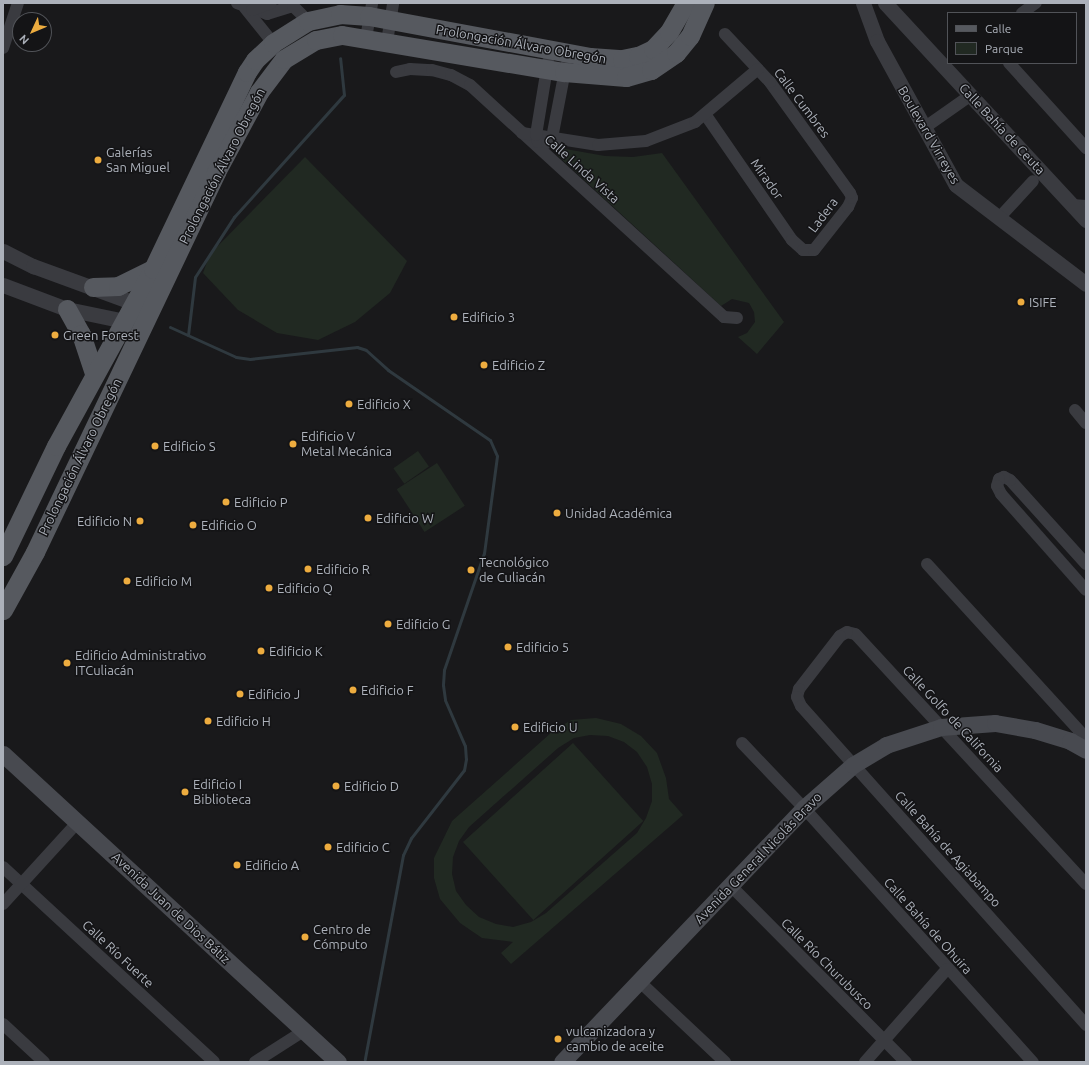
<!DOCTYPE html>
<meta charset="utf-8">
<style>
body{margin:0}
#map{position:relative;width:1089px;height:1065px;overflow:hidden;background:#19191b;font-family:Ubuntu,sans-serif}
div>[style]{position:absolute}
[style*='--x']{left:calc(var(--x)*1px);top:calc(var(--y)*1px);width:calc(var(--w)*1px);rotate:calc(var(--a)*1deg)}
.green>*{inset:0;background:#212922;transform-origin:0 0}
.stream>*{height:3px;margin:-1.5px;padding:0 1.5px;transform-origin:1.5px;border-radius:1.5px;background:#2f393f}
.minor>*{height:12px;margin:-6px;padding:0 6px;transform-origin:6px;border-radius:6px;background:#3a3b40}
.tertiary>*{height:15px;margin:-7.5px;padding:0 7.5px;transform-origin:7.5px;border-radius:7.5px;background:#3a3b40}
.secondary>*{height:17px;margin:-8.5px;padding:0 8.5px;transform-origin:8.5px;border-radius:8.5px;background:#484a50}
.primary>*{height:19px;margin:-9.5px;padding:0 9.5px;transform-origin:9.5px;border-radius:9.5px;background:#56595f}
.dots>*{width:11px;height:11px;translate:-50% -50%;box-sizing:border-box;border:2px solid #141416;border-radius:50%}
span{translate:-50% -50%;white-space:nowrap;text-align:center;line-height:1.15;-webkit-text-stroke:3px #141416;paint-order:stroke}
.street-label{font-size:13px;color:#acb1ba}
.poi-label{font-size:13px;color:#acb1ba}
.left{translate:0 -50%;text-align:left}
.right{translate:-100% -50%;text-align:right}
.frame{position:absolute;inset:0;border:4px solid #acb1ba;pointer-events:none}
.legend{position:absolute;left:947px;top:12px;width:130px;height:52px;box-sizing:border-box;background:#141416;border:1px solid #515358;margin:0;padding:5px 7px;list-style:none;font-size:12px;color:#acb1ba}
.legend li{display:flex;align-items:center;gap:8px;height:20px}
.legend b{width:20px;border:1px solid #515358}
.north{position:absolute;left:12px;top:12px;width:40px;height:40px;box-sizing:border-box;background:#141416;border:1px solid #515358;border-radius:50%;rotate:226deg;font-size:11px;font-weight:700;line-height:16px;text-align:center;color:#acb1ba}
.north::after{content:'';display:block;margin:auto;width:14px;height:18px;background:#edac3f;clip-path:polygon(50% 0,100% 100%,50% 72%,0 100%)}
</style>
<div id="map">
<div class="green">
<i style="clip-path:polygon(560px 148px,605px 156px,633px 157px,662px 153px,784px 322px,757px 354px,738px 337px,747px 333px,755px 322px,754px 312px,749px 303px,732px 299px,721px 306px,557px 155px)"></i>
<i style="clip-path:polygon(305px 157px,407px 261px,390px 293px,355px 322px,318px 340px,277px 333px,238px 310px,203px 273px,210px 254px)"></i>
<i style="left:418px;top:451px;width:19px;height:30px;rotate:55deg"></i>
<i style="left:437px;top:463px;width:51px;height:48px;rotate:57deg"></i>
<i style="clip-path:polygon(evenodd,596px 718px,621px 724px,641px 736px,657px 753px,666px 778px,669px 799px,683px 815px,511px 964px,501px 953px,513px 942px,482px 938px,460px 923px,440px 899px,434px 878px,434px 858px,452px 821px,552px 732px,571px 720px,596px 718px,590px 735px,608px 736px,624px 742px,637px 752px,647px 767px,652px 784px,652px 801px,646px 818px,637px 833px,546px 913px,531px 922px,513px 927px,496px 924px,479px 917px,466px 905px,456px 891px,452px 874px,453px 857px,459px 841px,469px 827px,558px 748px,574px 738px,590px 735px)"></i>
<i style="left:573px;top:743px;width:105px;height:148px;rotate:48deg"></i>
</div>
<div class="stream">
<i style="--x:170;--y:327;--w:72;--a:24.4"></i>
<i style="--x:236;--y:357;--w:14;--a:8"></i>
<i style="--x:250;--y:359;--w:108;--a:-6.4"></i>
<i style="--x:357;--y:347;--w:9;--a:18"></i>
<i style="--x:366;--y:350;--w:30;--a:42"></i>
<i style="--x:388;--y:370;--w:124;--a:34.5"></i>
<i style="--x:490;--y:440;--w:17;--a:66"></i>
<i style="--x:497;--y:456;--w:98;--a:97.6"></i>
<i style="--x:484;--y:553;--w:124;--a:108.9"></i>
<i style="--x:444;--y:670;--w:15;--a:94"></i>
<i style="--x:443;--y:685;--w:15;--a:82"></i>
<i style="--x:445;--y:700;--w:50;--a:66.5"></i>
<i style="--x:465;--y:746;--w:13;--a:86"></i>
<i style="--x:466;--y:759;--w:11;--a:100"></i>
<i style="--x:464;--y:770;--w:86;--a:127.9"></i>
<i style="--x:411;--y:838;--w:19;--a:115"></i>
<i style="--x:403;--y:855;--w:208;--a:100.6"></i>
<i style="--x:188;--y:335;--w:58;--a:-83.1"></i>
<i style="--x:195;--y:277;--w:72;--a:-57"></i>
<i style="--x:234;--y:217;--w:164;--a:-48"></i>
<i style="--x:344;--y:95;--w:37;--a:-96"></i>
</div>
<div class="minor">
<i style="--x:237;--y:3;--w:32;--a:20"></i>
<i style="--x:267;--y:14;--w:27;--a:-17"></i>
<i style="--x:293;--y:6;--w:21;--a:45"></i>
<i style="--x:245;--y:8;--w:45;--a:51.3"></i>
<i style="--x:252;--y:10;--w:20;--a:-20"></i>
<i style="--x:1022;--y:13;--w:17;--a:-36"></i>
<i style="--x:366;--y:38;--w:36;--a:-80"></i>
<i style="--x:387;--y:42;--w:39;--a:-81"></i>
<i style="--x:3;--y:48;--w:47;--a:-71.6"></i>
<i style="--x:1009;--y:63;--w:115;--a:47.8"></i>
<i style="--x:396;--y:72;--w:14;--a:-12"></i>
<i style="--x:410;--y:69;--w:22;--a:3"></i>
<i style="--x:432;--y:70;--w:20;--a:15"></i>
<i style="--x:451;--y:75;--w:21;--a:28"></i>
<i style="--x:470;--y:85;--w:344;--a:42.4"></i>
<i style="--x:724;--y:317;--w:13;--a:4"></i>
<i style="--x:705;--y:114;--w:153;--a:55.4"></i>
<i style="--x:792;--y:240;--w:15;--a:42"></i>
<i style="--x:803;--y:250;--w:11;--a:0"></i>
<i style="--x:814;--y:250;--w:55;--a:-51.7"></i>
<i style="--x:848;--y:207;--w:10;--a:-66"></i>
<i style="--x:852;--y:198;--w:5;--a:-112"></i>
<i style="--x:850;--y:193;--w:137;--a:-125.8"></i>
<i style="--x:770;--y:82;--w:66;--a:-133.2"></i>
<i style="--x:924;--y:128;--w:57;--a:-35.1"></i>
<i style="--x:522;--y:133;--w:77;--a:9"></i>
<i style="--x:598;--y:145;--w:48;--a:-4.8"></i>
<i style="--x:646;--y:141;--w:53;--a:-21.2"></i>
<i style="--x:695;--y:122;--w:82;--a:-40.1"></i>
<i style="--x:538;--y:142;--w:7;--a:-106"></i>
<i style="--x:536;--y:135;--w:74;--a:-80.7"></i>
<i style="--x:547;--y:143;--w:7;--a:-45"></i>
<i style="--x:552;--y:138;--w:74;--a:-79.1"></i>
<i style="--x:1072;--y:205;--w:14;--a:4"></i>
<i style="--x:999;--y:218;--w:50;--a:-47.4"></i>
<i style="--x:1075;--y:410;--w:17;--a:50"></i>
<i style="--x:927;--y:564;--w:236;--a:47.6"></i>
<i style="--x:1086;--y:564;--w:113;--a:-132.1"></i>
<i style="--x:1010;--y:480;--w:7;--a:-153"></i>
<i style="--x:1004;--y:477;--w:5;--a:158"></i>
<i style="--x:999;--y:479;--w:7;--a:106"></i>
<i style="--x:997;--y:486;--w:9;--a:63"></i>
<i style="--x:1001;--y:494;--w:128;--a:48.5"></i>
<i style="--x:742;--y:743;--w:90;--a:46.4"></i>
<i style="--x:804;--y:808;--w:342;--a:48"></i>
<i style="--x:3;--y:867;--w:287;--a:42.7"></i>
<i style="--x:1086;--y:884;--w:340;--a:-132.7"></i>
<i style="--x:855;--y:634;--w:8;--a:-166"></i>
<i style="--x:847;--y:632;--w:8;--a:150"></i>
<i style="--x:840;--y:636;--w:67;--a:127.7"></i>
<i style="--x:799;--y:689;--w:8;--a:104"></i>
<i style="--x:797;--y:697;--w:10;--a:66"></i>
<i style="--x:801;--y:706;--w:428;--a:48.2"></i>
<i style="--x:730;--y:885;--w:250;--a:45.2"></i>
<i style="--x:3;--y:904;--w:111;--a:-47.6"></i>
<i style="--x:640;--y:982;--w:117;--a:43.3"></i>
<i style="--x:3;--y:1024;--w:56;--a:42.8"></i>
<i style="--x:255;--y:1062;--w:59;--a:-32.6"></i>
<i style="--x:865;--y:1062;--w:124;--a:-48.6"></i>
</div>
<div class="tertiary">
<i style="--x:863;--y:3;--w:40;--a:69.8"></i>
<i style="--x:877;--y:41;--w:164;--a:61.3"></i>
<i style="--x:956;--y:185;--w:163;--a:37.3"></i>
<i style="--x:885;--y:3;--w:296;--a:47.2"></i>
<i style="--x:3;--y:251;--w:34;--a:27"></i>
<i style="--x:33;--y:266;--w:119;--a:20.1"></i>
<i style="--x:3;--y:285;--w:68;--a:20.6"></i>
<i style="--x:67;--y:309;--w:68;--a:11.8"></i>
</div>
<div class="secondary">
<i style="--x:3;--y:754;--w:455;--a:42.6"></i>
<i style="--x:562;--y:1062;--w:351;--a:-46.4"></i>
<i style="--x:804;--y:808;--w:65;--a:-41.3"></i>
<i style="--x:853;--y:765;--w:39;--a:-31"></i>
<i style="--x:886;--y:745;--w:58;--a:-18.1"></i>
<i style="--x:941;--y:727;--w:54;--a:-4.2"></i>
<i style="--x:995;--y:723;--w:41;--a:9.9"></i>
<i style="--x:1035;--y:730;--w:37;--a:17"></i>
<i style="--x:1070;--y:741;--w:18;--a:29"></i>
</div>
<div class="primary">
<i style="--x:93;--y:287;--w:25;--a:-2"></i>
<i style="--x:118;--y:286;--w:39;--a:-26"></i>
<i style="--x:67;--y:309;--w:29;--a:61"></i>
<i style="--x:81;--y:334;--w:41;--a:71.6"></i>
<i style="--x:3;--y:556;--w:122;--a:-64.3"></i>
<i style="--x:56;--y:446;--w:202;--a:-61.3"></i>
<i style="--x:153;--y:269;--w:218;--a:-64.5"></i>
<i style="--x:247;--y:72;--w:14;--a:-56"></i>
<i style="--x:255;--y:60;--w:25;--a:-43"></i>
<i style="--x:273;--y:43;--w:41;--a:-32.2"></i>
<i style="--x:308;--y:21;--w:33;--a:-12"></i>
<i style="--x:340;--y:14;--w:29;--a:4"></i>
<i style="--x:369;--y:16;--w:225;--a:10.5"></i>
<i style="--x:590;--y:57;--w:32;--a:4"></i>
<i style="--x:622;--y:59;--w:16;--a:-11"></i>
<i style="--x:638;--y:56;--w:17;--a:-25"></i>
<i style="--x:653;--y:49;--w:23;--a:-47"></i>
<i style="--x:669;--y:32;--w:34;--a:-60"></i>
<i style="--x:3;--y:610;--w:66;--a:-61.1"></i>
<i style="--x:35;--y:552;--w:421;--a:-64.5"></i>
<i style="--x:216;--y:172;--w:91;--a:-61.7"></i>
<i style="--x:259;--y:92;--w:41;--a:-52.9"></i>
<i style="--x:284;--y:59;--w:37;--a:-31"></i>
<i style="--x:316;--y:40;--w:26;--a:-11"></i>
<i style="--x:342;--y:35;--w:225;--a:9.5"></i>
<i style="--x:564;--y:72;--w:62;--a:4.6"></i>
<i style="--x:626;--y:77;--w:26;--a:-16"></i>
<i style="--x:651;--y:70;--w:30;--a:-34"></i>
<i style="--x:676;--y:53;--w:22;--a:-51"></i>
<i style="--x:690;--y:36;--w:36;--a:-66"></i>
</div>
<div class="dots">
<i style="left:98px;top:160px;background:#edac3f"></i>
<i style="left:1021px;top:302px;background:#edac3f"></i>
<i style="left:454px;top:317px;background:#edac3f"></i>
<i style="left:55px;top:335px;background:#edac3f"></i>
<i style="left:484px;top:365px;background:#edac3f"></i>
<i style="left:349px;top:404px;background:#edac3f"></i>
<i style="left:293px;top:444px;background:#edac3f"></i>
<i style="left:155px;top:446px;background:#edac3f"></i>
<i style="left:226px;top:502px;background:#edac3f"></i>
<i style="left:557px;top:513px;background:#edac3f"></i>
<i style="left:368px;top:518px;background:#edac3f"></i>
<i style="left:140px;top:521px;background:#edac3f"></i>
<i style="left:193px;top:525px;background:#edac3f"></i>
<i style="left:308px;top:569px;background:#edac3f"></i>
<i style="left:471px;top:570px;background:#edac3f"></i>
<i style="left:127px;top:581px;background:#edac3f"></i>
<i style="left:269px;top:588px;background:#edac3f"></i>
<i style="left:388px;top:624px;background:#edac3f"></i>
<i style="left:508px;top:647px;background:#edac3f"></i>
<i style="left:261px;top:651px;background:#edac3f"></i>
<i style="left:67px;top:663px;background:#edac3f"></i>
<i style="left:353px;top:690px;background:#edac3f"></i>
<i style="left:240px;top:694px;background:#edac3f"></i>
<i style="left:208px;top:721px;background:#edac3f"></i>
<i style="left:515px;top:727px;background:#edac3f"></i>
<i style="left:336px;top:786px;background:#edac3f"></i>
<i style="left:185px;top:792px;background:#edac3f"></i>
<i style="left:328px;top:847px;background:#edac3f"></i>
<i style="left:237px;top:865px;background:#edac3f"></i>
<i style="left:305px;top:937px;background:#edac3f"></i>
<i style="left:558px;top:1039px;background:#edac3f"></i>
</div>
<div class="street-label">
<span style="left:521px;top:44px;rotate:10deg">Prolongación Álvaro Obregón</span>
<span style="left:802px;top:103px;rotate:53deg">Calle Cumbres</span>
<span style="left:1002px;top:129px;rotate:47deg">Calle Bahía de Ceuta</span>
<span style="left:929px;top:135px;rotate:60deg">Boulevard Virreyes</span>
<span style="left:222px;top:166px;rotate:-63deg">Prolongación Álvaro Obregón</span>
<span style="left:582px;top:169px;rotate:42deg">Calle Linda Vista</span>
<span style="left:767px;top:179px;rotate:55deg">Mirador</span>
<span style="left:823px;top:215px;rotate:-53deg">Ladera</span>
<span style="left:80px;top:457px;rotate:-64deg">Prolongación Álvaro Obregón</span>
<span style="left:953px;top:719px;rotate:47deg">Calle Golfo de California</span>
<span style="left:948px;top:849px;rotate:48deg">Calle Bahía de Agiabampo</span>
<span style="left:758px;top:858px;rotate:-46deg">Avenida General Nicolás Bravo</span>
<span style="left:171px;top:908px;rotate:43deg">Avenida Juan de Dios Bátiz</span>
<span style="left:928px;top:926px;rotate:48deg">Calle Bahía de Ohuira</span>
<span style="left:118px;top:954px;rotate:43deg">Calle Río Fuerte</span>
<span style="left:827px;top:964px;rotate:45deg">Calle Río Churubusco</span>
</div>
<div class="poi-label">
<span class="left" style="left:106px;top:160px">Galerías<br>San Miguel</span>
<span class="left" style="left:1029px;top:302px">ISIFE</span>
<span class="left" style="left:462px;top:317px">Edificio 3</span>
<span class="left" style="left:63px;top:335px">Green Forest</span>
<span class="left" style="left:492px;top:365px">Edificio Z</span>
<span class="left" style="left:357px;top:404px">Edificio X</span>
<span class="left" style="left:301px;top:444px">Edificio V<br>Metal Mecánica</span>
<span class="left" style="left:163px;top:446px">Edificio S</span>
<span class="left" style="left:234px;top:502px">Edificio P</span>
<span class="left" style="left:565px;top:513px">Unidad Académica</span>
<span class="left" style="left:376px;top:518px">Edificio W</span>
<span class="right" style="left:132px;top:521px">Edificio N</span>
<span class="left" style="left:201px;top:525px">Edificio O</span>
<span class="left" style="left:479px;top:570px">Tecnológico<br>de Culiacán</span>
<span class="left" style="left:316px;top:569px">Edificio R</span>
<span class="left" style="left:135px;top:581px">Edificio M</span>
<span class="left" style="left:277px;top:588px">Edificio Q</span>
<span class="left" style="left:396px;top:624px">Edificio G</span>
<span class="left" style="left:516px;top:647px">Edificio 5</span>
<span class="left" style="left:269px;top:651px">Edificio K</span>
<span class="left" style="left:75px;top:663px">Edificio Administrativo<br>ITCuliacán</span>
<span class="left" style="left:361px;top:690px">Edificio F</span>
<span class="left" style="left:248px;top:694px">Edificio J</span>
<span class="left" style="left:216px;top:721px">Edificio H</span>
<span class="left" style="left:523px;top:727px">Edificio U</span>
<span class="left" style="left:193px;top:792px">Edificio I<br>Biblioteca</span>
<span class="left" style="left:344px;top:786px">Edificio D</span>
<span class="left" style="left:336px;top:847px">Edificio C</span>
<span class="left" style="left:245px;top:865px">Edificio A</span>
<span class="left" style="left:313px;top:937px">Centro de<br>Cómputo</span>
<span class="left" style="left:566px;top:1039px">vulcanizadora y<br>cambio de aceite</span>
</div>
<div class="frame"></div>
<ul class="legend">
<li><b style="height:5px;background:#56595f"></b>Calle</li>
<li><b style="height:11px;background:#212922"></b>Parque</li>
</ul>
<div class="north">N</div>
</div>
